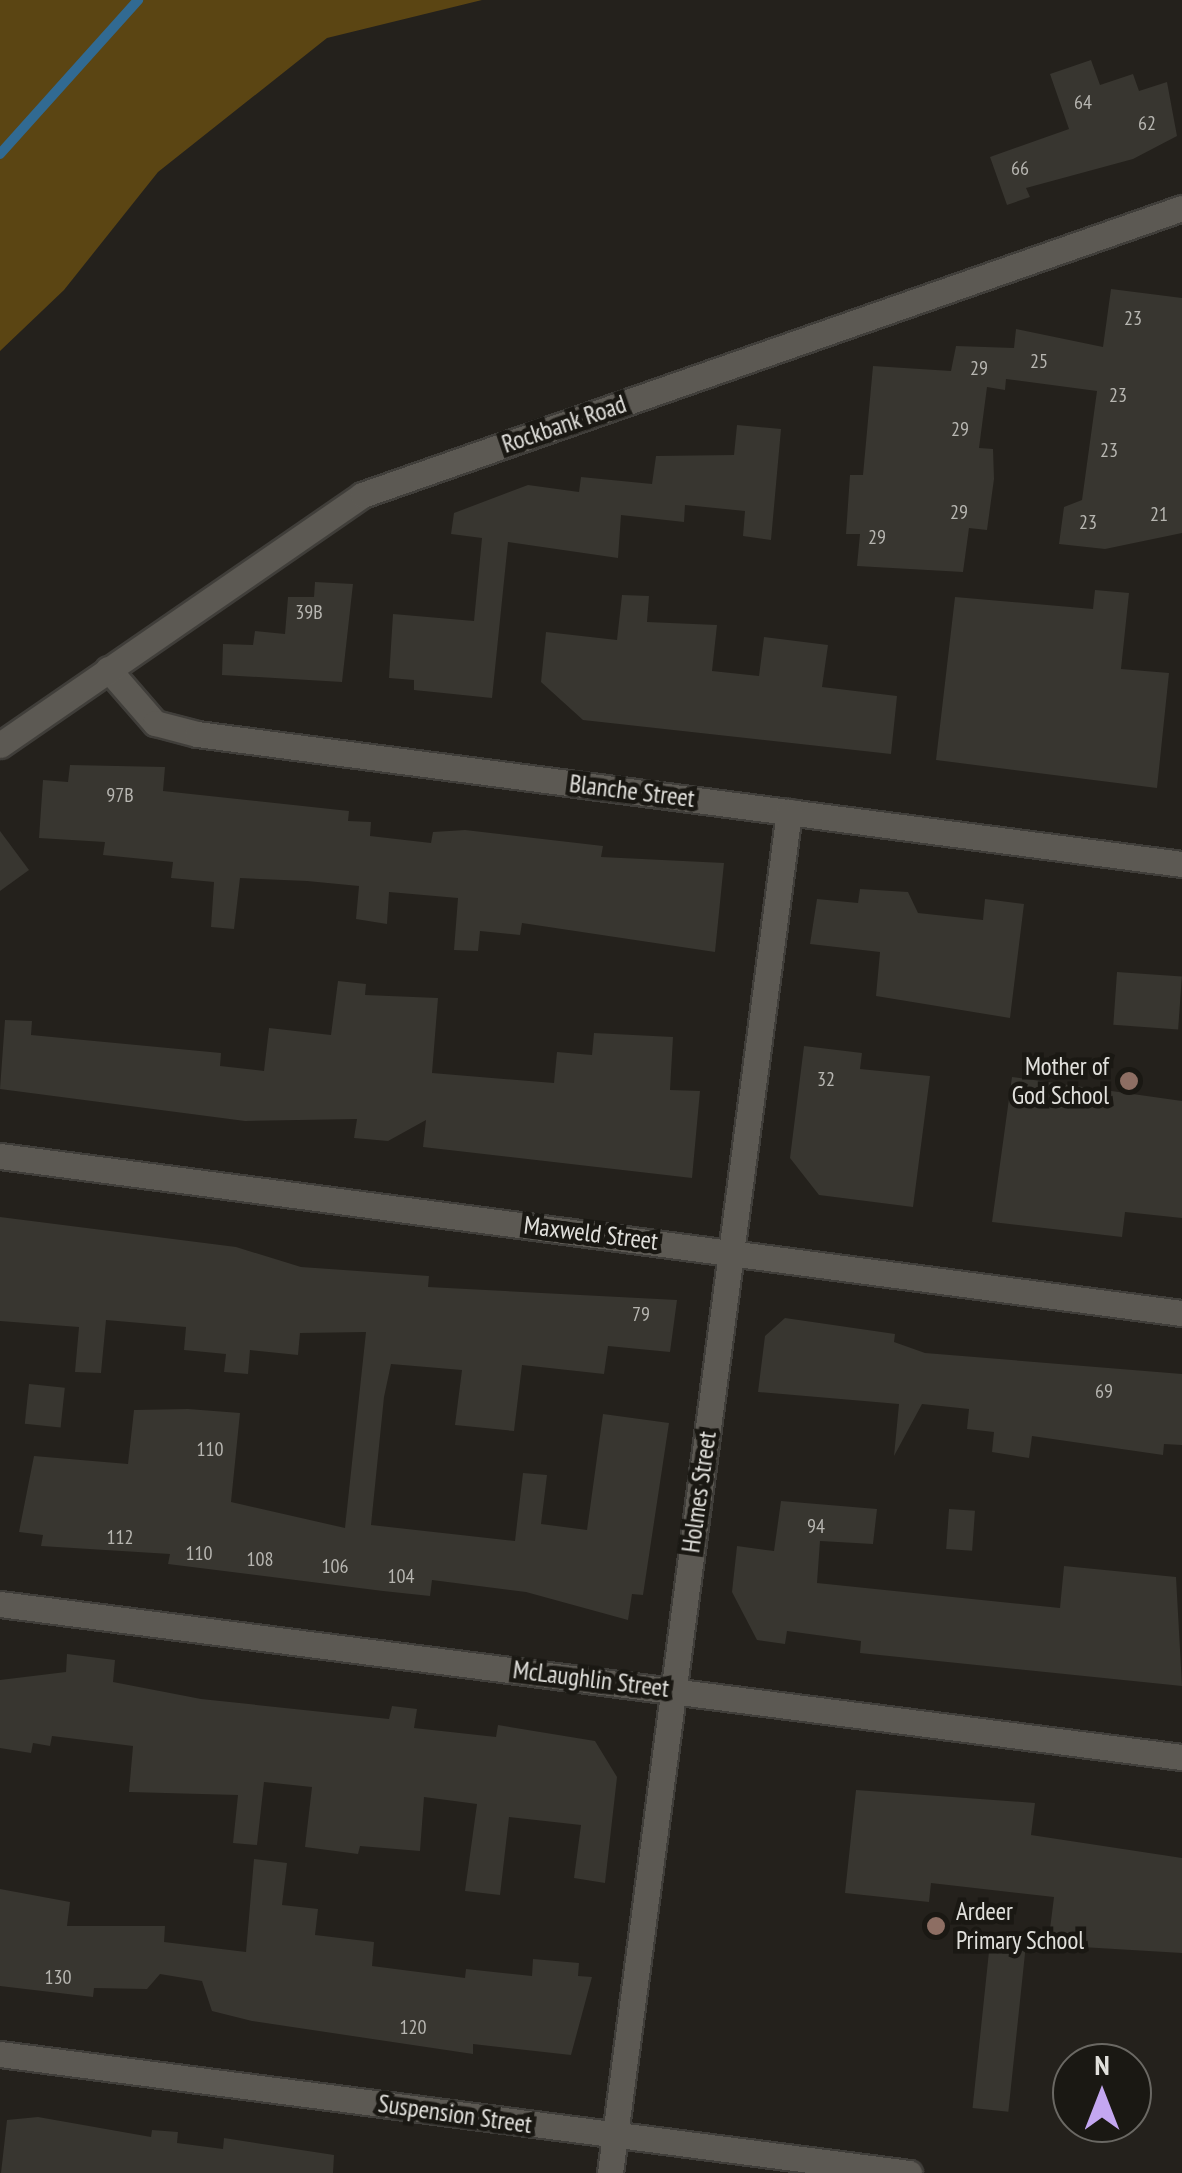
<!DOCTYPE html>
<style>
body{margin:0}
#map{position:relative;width:1182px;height:2173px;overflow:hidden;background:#24211c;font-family:"PT Sans Narrow",sans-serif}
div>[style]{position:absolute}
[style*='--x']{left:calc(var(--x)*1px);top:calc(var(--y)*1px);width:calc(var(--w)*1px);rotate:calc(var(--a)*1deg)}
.green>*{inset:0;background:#5b4513}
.stream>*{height:10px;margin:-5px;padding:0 5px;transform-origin:5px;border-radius:5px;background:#316a92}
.building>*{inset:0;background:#383630;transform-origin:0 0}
.roads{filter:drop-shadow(2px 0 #403e3a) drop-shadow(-2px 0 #403e3a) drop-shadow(0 2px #403e3a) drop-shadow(0 -2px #403e3a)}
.minor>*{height:25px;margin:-12.5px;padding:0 12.5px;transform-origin:12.5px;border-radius:12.5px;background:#5c5953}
.dots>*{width:28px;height:28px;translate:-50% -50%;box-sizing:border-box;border:5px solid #1a1813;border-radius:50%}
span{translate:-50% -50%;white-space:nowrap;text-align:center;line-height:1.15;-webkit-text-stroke:9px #1a1813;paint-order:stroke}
.number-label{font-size:20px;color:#b7b6b1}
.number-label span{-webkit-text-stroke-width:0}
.street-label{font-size:25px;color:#e1e0dc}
.poi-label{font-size:25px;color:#e1e0dc}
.right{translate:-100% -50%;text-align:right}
.left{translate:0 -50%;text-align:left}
.north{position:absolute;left:1052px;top:2043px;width:100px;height:100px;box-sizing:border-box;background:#1a1813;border:2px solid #6a6863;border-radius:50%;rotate:0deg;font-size:28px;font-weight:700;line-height:40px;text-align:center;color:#e1e0dc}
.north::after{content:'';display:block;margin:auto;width:35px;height:45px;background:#c4a7f1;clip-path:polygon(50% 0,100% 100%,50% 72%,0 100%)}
</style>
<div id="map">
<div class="green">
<i style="clip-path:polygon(0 0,482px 0,327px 38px,158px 172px,64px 290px,0 351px)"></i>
</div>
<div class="stream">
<i style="--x:0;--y:154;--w:207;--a:-48.1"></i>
</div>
<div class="building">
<i style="clip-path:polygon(1091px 60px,1100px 85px,1133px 74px,1139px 91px,1167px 82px,1177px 136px,1133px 159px,1026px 188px,1030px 197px,1007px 205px,990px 157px,1069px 129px,1050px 74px)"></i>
<i style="clip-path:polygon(1111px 289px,1182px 298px,1182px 533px,1105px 549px,1059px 544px,1064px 507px,1082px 500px,1097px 391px,1006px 379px,1005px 390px,987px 387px,979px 448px,993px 449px,994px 479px,987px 530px,969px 528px,963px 572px,857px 566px,860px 534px,846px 534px,850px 475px,863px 475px,873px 366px,951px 371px,956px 346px,1014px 348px,1016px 329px,1103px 347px)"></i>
<i style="clip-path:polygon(737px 425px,781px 429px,771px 540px,743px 536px,745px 511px,685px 505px,684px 522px,621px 515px,618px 558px,508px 542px,492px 698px,414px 690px,414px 680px,389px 678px,393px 614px,474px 621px,482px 538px,451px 534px,454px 513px,528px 485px,579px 492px,581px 477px,652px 484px,656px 456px,734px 455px)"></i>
<i style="clip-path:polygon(315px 582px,353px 584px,342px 682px,222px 675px,223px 644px,253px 645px,255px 631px,285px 634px,288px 597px,314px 597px)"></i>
<i style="clip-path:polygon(1095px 590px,1129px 593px,1121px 669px,1169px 673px,1157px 788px,936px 760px,955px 597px,1093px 609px)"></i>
<i style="clip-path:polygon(622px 595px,649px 596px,647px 622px,717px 625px,712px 671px,759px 676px,764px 637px,828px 645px,822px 687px,897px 696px,891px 754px,583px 720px,541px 682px,546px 632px,617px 640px)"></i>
<i style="clip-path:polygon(70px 765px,165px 767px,163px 791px,349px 811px,348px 821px,371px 822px,370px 836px,431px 843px,433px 832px,465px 830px,603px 846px,601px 857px,724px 863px,715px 952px,522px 923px,520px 935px,480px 931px,478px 951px,454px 950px,458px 898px,389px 892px,387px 924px,356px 919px,359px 886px,307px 881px,240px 878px,234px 929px,211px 927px,214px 882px,171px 878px,173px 862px,103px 855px,105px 842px,39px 838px,43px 780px,68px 782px)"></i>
<i style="clip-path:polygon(0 831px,29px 870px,0 891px)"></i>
<i style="clip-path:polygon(860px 889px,908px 892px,918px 913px,983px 920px,985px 899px,1024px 904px,1010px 1018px,876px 996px,880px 952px,810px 944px,817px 899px,858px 903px)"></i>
<i style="left:1117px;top:972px;width:65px;height:53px;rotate:4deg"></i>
<i style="clip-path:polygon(338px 981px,366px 984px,365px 995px,438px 998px,432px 1073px,554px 1083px,557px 1052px,592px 1055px,594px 1033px,673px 1037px,670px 1090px,700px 1091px,692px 1178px,423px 1147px,426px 1120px,388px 1141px,354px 1138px,357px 1119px,245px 1121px,0 1089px,5px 1020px,32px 1021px,31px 1035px,221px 1053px,220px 1066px,264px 1071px,269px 1028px,331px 1035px)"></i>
<i style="clip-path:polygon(804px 1046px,862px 1053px,860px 1069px,930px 1076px,913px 1207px,819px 1195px,790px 1158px)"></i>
<i style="clip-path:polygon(1012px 1077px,1182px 1101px,1182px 1218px,1125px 1212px,1122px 1237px,992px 1222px)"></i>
<i style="clip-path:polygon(0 1217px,236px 1247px,301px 1267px,429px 1276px,428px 1287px,677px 1300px,670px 1352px,608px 1346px,604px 1374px,522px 1365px,514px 1431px,455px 1425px,462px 1370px,391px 1364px,384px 1397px,371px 1525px,515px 1541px,523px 1473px,547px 1475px,541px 1524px,587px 1530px,603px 1414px,669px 1423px,643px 1595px,632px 1594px,628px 1620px,526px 1592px,432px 1580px,430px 1596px,383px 1591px,168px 1564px,170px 1554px,41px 1546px,43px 1535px,19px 1532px,34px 1456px,128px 1464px,134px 1410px,188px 1409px,240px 1413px,231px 1502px,345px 1528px,366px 1332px,300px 1333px,298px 1355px,250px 1350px,248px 1374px,224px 1372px,226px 1354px,184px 1350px,186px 1327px,106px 1320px,101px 1373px,75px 1372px,79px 1327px,0 1321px)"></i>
<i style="clip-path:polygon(785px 1318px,895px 1334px,894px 1342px,925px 1353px,1182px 1374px,1182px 1445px,1164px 1444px,1163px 1455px,1032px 1436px,1029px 1458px,992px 1452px,994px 1432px,967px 1429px,969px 1409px,922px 1404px,894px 1456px,899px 1404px,758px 1392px,765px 1336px)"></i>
<i style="left:29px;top:1384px;width:36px;height:40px;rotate:6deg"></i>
<i style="clip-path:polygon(781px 1501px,877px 1509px,873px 1544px,820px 1541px,817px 1583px,1060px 1608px,1064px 1566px,1176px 1577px,1182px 1686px,860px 1653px,861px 1641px,787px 1631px,785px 1644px,757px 1640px,732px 1592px,737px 1546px,774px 1551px)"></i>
<i style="left:949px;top:1509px;width:26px;height:40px;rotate:4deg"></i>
<i style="clip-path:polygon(67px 1654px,115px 1660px,113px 1682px,201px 1699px,389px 1719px,392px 1706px,417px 1709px,414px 1728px,496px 1737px,498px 1725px,595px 1741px,617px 1777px,605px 1883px,574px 1878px,581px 1825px,509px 1817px,500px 1895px,465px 1891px,477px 1804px,424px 1797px,420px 1851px,360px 1846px,358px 1854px,305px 1847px,312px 1787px,264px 1782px,257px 1845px,233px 1843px,238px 1795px,129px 1792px,133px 1746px,52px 1736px,50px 1746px,33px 1743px,31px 1753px,0 1748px,0 1680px,66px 1672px)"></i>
<i style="clip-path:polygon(856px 1790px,1035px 1803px,1031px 1835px,1182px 1858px,1182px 1953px,1048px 1945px,1054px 1897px,931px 1883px,929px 1902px,845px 1893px)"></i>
<i style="clip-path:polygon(254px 1859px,287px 1863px,282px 1905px,318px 1909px,315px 1935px,374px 1942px,372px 1966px,465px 1978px,466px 1969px,532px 1976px,533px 1959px,579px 1963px,578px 1976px,592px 1977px,571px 2055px,473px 2044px,473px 2054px,252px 2021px,212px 2011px,202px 1981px,160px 1974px,147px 1989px,94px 1988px,93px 1997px,0 1986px,0 1889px,70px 1902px,67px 1926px,165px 1926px,164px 1942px,246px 1952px)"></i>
<i style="left:990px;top:1942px;width:36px;height:167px;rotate:6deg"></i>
<i style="clip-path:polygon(38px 2117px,151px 2137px,152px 2130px,178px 2132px,177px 2143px,223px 2149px,224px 2138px,334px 2155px,333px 2173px,1px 2173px,7px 2120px)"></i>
</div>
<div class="roads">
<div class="minor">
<i style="--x:108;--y:669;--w:72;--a:49"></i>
<i style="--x:155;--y:723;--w:43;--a:14.7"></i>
<i style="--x:197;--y:734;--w:994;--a:7.52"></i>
<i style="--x:0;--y:745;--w:440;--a:-34.6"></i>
<i style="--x:362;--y:495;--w:869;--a:-19.29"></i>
<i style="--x:0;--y:1156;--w:1192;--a:7.57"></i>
<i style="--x:0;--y:1604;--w:1192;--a:7.38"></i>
<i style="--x:0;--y:2054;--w:917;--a:7.46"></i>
<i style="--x:610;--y:2173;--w:1373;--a:-82.51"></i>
</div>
</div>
<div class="dots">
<i style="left:1129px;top:1081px;background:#8d6e63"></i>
<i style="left:936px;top:1926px;background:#8d6e63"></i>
</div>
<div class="number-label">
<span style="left:1083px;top:102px">64</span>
<span style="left:1147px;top:123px">62</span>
<span style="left:1020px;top:168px">66</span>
<span style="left:1133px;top:318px">23</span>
<span style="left:1039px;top:361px">25</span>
<span style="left:979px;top:368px">29</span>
<span style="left:1118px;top:395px">23</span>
<span style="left:960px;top:429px">29</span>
<span style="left:1109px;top:450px">23</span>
<span style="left:959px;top:512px">29</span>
<span style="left:1159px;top:514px">21</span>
<span style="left:1088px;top:522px">23</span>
<span style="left:877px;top:537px">29</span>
<span style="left:309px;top:612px">39B</span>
<span style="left:120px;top:795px">97B</span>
<span style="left:826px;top:1079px">32</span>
<span style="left:641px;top:1314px">79</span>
<span style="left:1104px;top:1391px">69</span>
<span style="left:210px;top:1449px">110</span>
<span style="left:816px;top:1526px">94</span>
<span style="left:120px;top:1537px">112</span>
<span style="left:199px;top:1553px">110</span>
<span style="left:260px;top:1559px">108</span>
<span style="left:335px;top:1566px">106</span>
<span style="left:401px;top:1576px">104</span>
<span style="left:58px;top:1977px">130</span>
<span style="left:413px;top:2027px">120</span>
</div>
<div class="street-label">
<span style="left:564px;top:424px;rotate:-19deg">Rockbank Road</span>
<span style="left:632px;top:791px;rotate:7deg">Blanche Street</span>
<span style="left:591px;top:1233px;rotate:7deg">Maxweld Street</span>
<span style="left:699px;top:1492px;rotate:-82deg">Holmes Street</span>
<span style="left:591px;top:1679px;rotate:7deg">McLaughlin Street</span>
<span style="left:455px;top:2114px;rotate:8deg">Suspension Street</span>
</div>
<div class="poi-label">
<span class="right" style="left:1109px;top:1081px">Mother of<br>God School</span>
<span class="left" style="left:956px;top:1926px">Ardeer<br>Primary School</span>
</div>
<div class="north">N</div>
</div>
